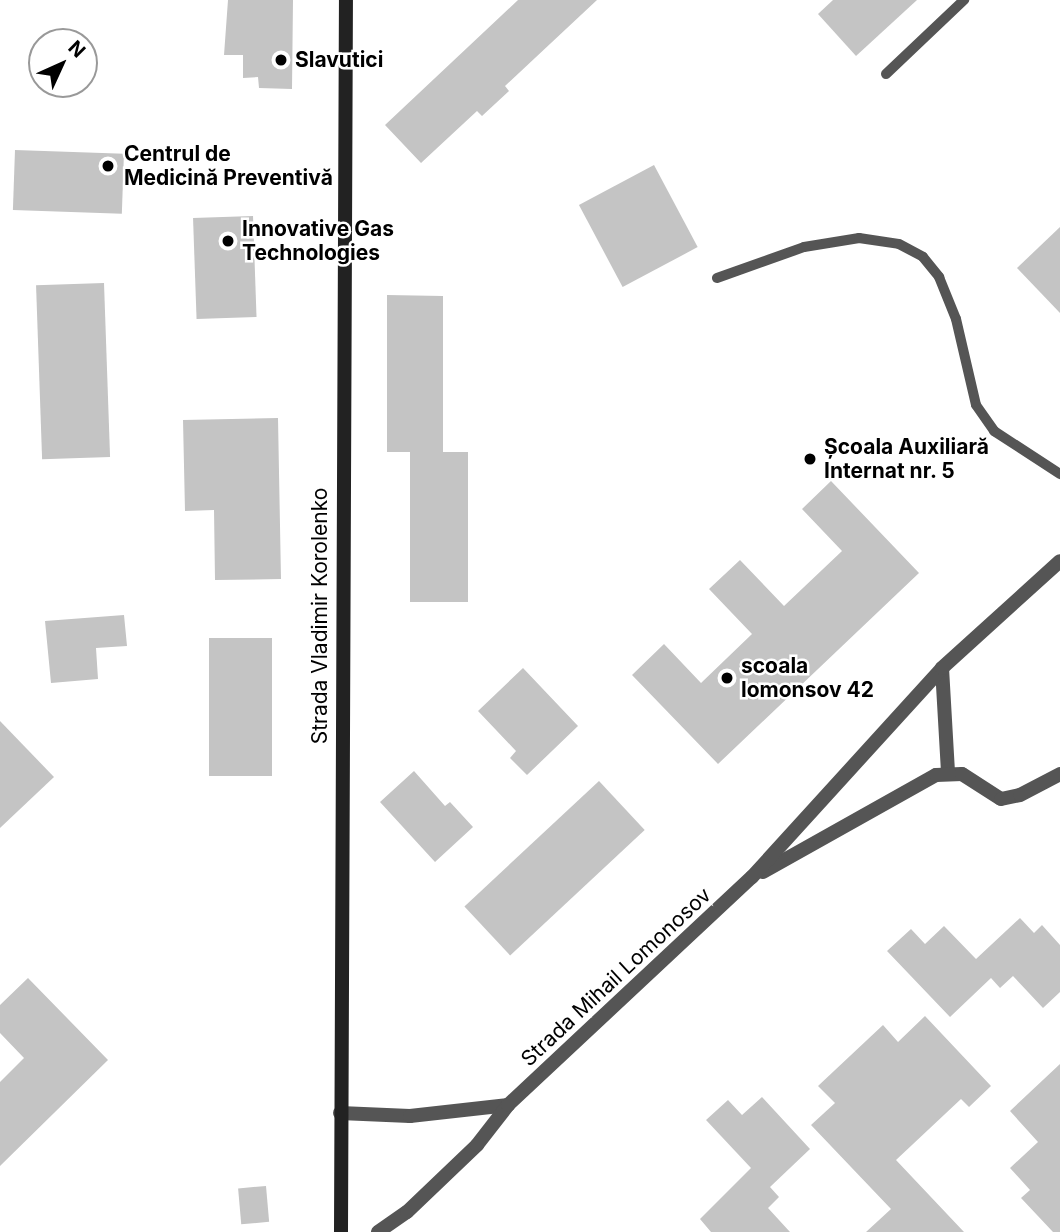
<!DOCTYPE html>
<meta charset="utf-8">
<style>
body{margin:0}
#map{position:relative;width:1060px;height:1232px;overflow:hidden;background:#fff;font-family:Inter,sans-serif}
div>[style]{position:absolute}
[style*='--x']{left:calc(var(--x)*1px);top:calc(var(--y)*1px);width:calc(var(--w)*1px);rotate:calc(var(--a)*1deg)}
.building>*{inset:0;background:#c4c4c4;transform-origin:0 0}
.service>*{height:10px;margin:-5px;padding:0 5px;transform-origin:5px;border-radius:5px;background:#555}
.minor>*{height:14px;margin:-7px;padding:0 7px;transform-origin:7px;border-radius:7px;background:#555}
.secondary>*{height:14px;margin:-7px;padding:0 7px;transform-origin:7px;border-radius:7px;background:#222}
.dots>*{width:19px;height:19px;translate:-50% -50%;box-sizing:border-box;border:4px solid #fff;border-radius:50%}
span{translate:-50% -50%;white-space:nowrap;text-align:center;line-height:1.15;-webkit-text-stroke:5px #fff;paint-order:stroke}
.poi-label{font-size:21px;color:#000;font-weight:700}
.left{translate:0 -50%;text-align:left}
.street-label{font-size:21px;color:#000}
.north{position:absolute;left:28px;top:28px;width:70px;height:70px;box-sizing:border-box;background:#fff;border:2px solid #999;border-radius:50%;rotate:45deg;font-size:19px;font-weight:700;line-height:28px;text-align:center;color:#000}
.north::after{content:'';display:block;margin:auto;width:24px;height:32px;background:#000;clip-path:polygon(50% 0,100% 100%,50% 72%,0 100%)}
</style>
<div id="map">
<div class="building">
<i style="clip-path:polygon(228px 0,293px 0,292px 89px,259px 88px,258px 77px,243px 78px,243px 55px,224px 55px)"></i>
<i style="clip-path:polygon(518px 0,597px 0,505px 86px,509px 91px,482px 116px,477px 111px,421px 163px,385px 125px)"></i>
<i style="clip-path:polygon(833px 0,917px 0,856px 56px,818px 14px)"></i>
<i style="left:15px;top:150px;width:109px;height:60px;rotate:2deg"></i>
<i style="left:654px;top:165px;width:93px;height:85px;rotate:62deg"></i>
<i style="left:253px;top:216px;width:101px;height:60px;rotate:88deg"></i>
<i style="clip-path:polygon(1060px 227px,1060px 313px,1017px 268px)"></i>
<i style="left:104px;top:283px;width:174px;height:68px;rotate:88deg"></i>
<i style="clip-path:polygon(387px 295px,443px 296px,443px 452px,468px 452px,468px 602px,410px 602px,410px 452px,387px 452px)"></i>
<i style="clip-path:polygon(278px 418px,281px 579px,215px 580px,214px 510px,185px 511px,183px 420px)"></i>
<i style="clip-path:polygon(831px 481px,919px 573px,718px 764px,632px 675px,664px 644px,701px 683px,752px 634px,709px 589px,740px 560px,784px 606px,842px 551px,802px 509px)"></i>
<i style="clip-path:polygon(124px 615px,127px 646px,96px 648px,98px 679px,51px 683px,45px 621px)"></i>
<i style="left:209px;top:638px;width:63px;height:138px"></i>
<i style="clip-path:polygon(523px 668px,578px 726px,527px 775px,510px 758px,516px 751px,478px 711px)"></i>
<i style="clip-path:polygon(0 721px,54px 777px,0 828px)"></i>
<i style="clip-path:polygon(414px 771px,445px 806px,450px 802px,473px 827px,435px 862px,380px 802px)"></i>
<i style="left:599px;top:781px;width:67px;height:184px;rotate:47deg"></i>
<i style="clip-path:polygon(1020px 918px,1034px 933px,1042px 925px,1060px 945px,1060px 992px,1043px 1008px,1013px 976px,1000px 988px,991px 978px,950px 1017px,887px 951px,911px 929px,925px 944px,944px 926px,976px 959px)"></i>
<i style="clip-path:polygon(28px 978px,108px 1060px,0 1166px,0 1082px,24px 1058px,0 1033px,0 1005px)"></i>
<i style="clip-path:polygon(925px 1016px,991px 1086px,969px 1107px,961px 1099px,896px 1160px,964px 1232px,866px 1232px,891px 1209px,811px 1125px,835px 1103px,818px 1086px,883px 1025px,898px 1042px)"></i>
<i style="clip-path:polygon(1060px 1064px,1060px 1232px,1053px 1232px,1021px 1198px,1030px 1190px,1010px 1168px,1038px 1142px,1010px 1111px)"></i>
<i style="clip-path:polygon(762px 1097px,810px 1149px,770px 1187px,779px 1197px,768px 1208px,790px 1232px,711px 1232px,700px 1219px,751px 1168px,706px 1120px,728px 1100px,742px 1115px)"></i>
<i style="left:266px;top:1186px;width:36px;height:28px;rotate:85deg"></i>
</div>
<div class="service">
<i style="--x:886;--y:74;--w:108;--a:-43.5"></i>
<i style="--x:717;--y:278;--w:92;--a:-19.6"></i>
<i style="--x:804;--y:247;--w:56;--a:-9.3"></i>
<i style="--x:859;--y:238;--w:40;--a:8.5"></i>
<i style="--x:899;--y:244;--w:27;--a:28"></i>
<i style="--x:923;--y:257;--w:26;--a:51"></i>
<i style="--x:939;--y:277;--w:45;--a:68"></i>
<i style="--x:956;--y:319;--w:88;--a:76.9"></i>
<i style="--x:976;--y:405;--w:32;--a:55"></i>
<i style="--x:994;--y:431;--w:79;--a:33.1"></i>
</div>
<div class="minor">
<i style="--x:942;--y:668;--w:103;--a:86.7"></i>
<i style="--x:763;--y:872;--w:198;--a:-29.3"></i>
<i style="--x:936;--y:775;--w:26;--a:-2"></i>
<i style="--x:962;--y:774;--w:46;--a:32.7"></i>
<i style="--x:1001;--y:799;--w:19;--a:-12"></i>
<i style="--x:1020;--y:795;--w:45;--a:-27.7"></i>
<i style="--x:340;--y:1113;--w:70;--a:2.5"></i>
<i style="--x:410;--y:1116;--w:99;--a:-6.4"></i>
<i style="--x:378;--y:1232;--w:35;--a:-35"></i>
<i style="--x:407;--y:1212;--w:97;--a:-43.7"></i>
<i style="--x:477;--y:1145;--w:51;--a:-52.2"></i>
<i style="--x:508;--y:1105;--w:334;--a:-43.1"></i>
<i style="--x:752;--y:877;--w:282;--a:-47.7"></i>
<i style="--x:942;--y:668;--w:159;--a:-42.2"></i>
</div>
<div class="secondary">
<i style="--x:341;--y:1232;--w:1232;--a:-89.77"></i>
</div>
<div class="dots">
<i style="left:281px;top:60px;background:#000"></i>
<i style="left:108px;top:166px;background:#000"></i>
<i style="left:228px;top:241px;background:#000"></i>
<i style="left:810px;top:459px;background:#000"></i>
<i style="left:727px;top:678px;background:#000"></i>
</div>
<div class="poi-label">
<span class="left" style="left:295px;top:60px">Slavutici</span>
<span class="left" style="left:124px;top:166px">Centrul de<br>Medicină Preventivă</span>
<span class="left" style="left:242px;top:241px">Innovative Gas<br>Technologies</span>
<span class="left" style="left:824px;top:459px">Școala Auxiliară<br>Internat nr. 5</span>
<span class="left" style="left:741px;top:678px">scoala<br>lomonsov 42</span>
</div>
<div class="street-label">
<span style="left:320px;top:616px;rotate:-90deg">Strada Vladimir Korolenko</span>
<span style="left:616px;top:977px;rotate:-43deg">Strada Mihail Lomonosov</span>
</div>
<div class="north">N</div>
</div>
